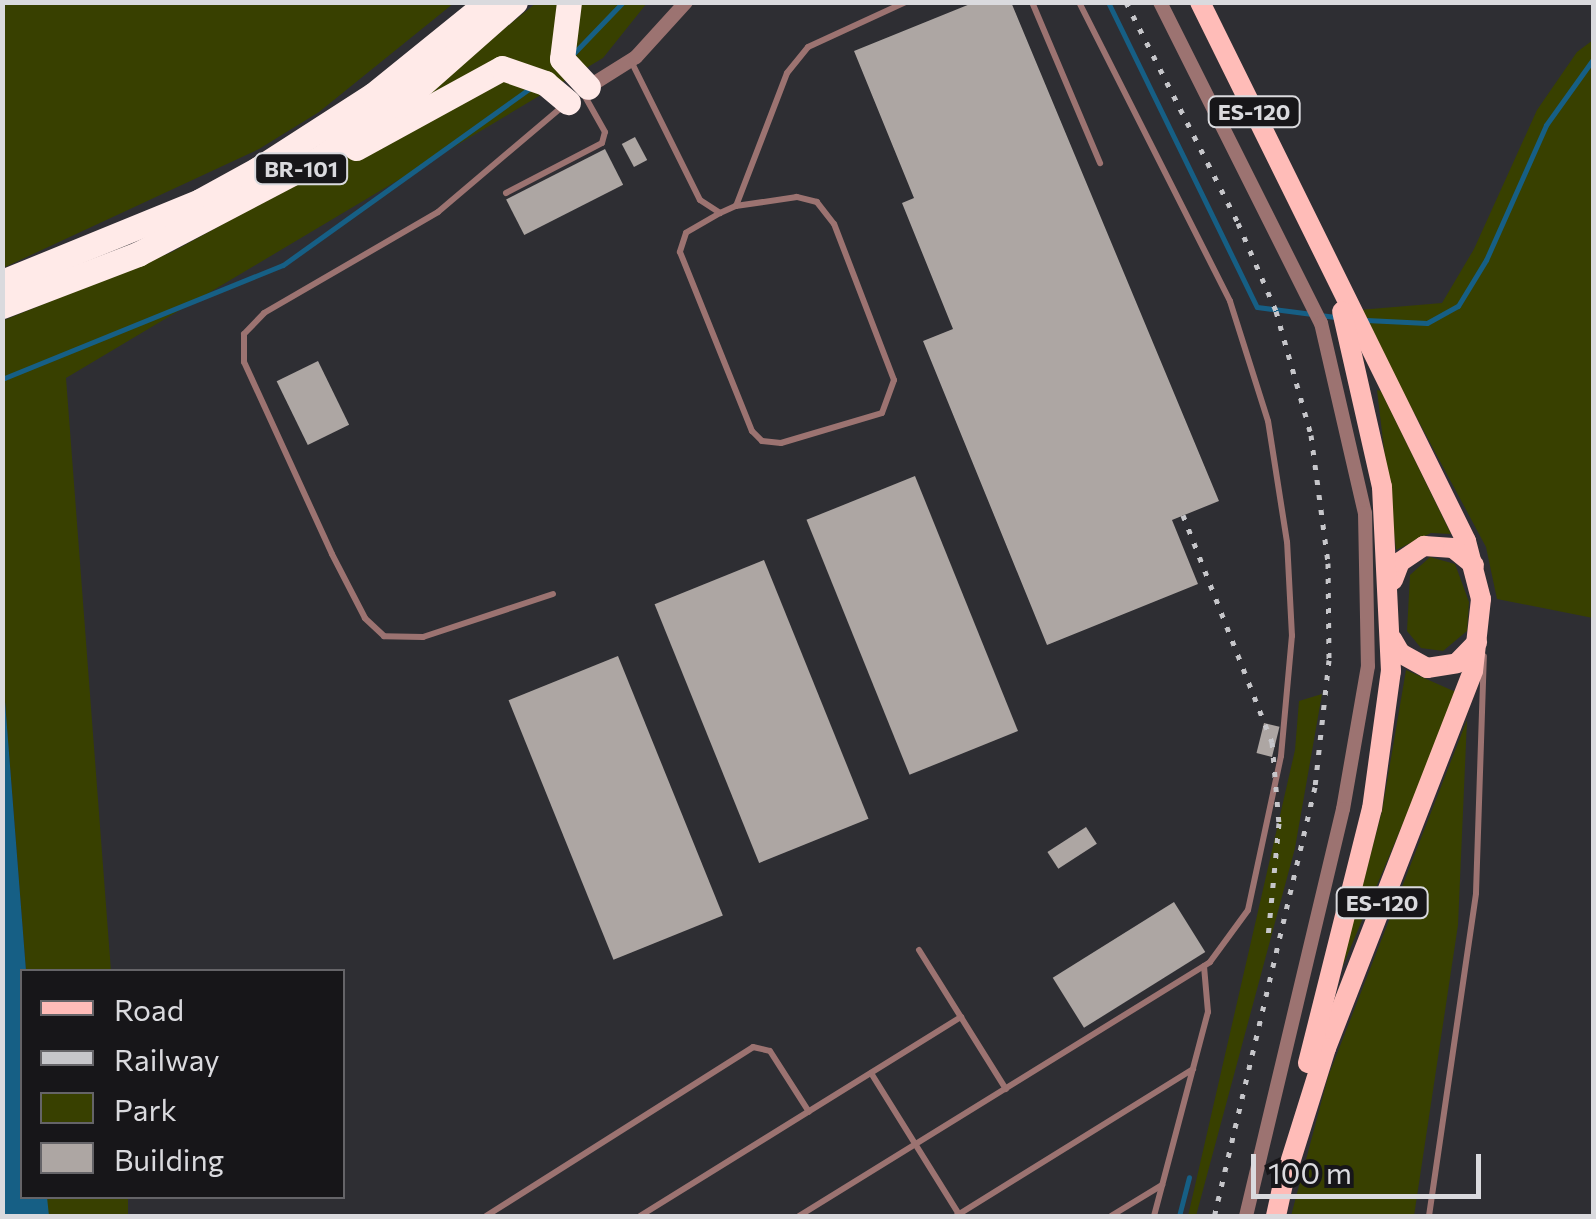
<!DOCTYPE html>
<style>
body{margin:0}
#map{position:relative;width:1596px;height:1219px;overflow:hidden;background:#2e2e33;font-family:Commissioner,sans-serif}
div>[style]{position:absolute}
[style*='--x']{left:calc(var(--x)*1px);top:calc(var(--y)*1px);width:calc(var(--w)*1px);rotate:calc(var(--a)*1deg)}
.green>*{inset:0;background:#384000;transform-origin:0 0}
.water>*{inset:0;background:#165f85}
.stream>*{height:5px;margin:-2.5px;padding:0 2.5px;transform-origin:2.5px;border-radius:2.5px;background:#165f85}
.building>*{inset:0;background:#ada6a3;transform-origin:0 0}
.lane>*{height:6px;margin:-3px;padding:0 3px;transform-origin:3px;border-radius:3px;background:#9c7371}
.street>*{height:14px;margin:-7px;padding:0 7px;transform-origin:7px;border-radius:7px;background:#9c7371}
.primary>*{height:20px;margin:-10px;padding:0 10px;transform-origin:10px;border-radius:10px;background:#ffbcb8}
.highway>*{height:25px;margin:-12.5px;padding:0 12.5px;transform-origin:12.5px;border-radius:12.5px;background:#ffeae8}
.rail>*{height:5px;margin-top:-2.5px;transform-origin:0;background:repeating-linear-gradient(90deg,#c6c6ca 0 5px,transparent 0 15px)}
span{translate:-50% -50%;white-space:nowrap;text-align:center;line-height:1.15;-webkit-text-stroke:10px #171619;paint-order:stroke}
.shield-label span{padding:2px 8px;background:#171619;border:2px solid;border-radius:8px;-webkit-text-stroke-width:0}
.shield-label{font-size:22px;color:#dadade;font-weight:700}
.frame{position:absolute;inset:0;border:5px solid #dadade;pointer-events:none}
.legend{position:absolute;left:20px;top:969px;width:325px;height:230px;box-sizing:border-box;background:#171619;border:2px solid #656468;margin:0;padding:12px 18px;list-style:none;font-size:30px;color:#dadade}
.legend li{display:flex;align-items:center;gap:20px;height:50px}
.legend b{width:50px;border:2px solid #656468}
.scale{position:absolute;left:1251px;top:1154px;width:230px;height:45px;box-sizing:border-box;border:5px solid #dadade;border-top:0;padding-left:12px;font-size:30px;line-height:35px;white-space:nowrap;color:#dadade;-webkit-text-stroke:8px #171619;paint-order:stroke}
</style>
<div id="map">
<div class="green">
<i style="clip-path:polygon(3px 3px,454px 3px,319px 112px,259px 149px,3px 268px)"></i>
<i style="clip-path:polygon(536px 3px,647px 3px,603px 58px,66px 378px,111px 971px,26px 971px,2px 663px,2px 321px,172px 252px,347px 156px)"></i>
<i style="clip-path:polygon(1593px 40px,1593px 618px,1497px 599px,1486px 547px,1359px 310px,1442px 303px,1474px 249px,1537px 110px,1577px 52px)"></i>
<i style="clip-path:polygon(1377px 390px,1381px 391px,1451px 534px,1431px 533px,1396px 550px)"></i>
<i style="clip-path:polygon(1430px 557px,1455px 564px,1469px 602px,1467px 631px,1443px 651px,1421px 648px,1407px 631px,1410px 575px)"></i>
<i style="clip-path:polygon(1406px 670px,1458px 693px,1339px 975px,1382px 811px)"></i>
<i style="clip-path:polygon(1322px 694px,1295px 848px,1196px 1216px,1188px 1216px,1295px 750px,1299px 701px)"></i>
<i style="clip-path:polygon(1467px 720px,1458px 925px,1414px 1216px,1291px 1216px,1328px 1077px)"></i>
<i style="left:47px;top:1197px;width:81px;height:19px"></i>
</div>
<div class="water">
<i style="clip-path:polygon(2px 663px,26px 971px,22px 1196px,47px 1197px,49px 1216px,3px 1216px)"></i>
</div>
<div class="stream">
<i style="--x:1108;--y:2;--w:339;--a:64"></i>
<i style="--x:1257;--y:307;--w:79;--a:7.3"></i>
<i style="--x:574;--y:53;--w:71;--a:-46.1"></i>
<i style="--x:1366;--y:320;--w:61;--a:2.8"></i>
<i style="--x:1427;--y:323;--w:35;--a:-29"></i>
<i style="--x:1458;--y:306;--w:54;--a:-58.7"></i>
<i style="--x:1486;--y:260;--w:148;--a:-66"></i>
<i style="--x:1546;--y:125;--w:82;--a:-54.4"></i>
<i style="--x:2;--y:379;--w:303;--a:-22.1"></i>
<i style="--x:283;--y:265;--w:304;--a:-35.6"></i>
<i style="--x:1179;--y:1216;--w:40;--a:-75.6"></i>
</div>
<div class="building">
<i style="clip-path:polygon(975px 2px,1011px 2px,1219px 501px,1172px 520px,1198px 584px,1047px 645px,923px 341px,953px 329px,902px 203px,914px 198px,854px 51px)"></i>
<i style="left:635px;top:137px;width:26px;height:15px;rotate:62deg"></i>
<i style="left:605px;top:149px;width:40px;height:111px;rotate:63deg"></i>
<i style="left:318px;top:361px;width:71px;height:46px;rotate:64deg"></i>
<i style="left:915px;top:476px;width:275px;height:117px;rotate:68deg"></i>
<i style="left:764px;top:560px;width:279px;height:118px;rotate:68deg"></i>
<i style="left:618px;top:656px;width:280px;height:118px;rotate:68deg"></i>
<i style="left:1264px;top:723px;width:16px;height:31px;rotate:14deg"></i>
<i style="left:1086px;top:827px;width:20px;height:46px;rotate:57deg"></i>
<i style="left:1174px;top:902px;width:59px;height:143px;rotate:58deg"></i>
</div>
<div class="lane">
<i style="--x:1032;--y:2;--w:175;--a:67.1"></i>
<i style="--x:631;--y:61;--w:155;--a:63.6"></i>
<i style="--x:700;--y:200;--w:24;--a:33"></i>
<i style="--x:720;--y:213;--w:17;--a:-24"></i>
<i style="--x:736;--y:206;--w:142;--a:-69"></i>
<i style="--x:787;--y:73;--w:33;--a:-51"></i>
<i style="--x:808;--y:47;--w:108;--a:-24.7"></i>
<i style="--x:506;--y:193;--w:108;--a:-27.5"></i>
<i style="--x:602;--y:143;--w:11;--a:-75"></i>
<i style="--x:605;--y:132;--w:45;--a:-119.4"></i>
<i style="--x:720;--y:213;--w:39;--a:150"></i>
<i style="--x:686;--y:233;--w:20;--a:108"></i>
<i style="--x:680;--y:252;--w:193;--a:68.1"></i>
<i style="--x:752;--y:431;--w:14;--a:45"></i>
<i style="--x:762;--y:441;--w:19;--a:6"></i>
<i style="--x:781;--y:443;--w:105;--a:-16.5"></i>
<i style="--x:882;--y:413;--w:35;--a:-70"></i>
<i style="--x:894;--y:380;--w:167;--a:-111"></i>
<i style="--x:834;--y:224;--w:28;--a:-128"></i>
<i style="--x:817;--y:202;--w:21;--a:-166"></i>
<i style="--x:797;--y:197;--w:62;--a:171.6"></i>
<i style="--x:553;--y:594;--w:137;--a:161.7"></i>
<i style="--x:423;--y:637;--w:39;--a:-179"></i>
<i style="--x:384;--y:636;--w:26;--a:-137"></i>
<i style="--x:365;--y:618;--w:72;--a:-117.3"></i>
<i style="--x:332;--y:554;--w:211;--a:-114.6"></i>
<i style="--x:244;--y:362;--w:28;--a:-90"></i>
<i style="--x:244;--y:334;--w:29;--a:-46"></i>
<i style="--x:264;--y:313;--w:201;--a:-30.1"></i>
<i style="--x:438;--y:212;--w:164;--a:-40.3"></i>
<i style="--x:919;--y:950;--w:164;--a:58"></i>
<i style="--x:871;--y:1073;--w:168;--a:58.1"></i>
<i style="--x:486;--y:1216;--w:316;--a:-32.3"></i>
<i style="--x:753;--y:1047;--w:17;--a:13"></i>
<i style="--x:770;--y:1051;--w:72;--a:57.4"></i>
<i style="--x:640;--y:1216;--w:378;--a:-31.8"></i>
<i style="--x:799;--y:1216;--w:483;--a:-31.7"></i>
<i style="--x:1210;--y:962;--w:64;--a:-53.8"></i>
<i style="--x:1248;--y:910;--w:157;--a:-77.9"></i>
<i style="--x:1281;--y:756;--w:121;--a:-84.8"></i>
<i style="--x:1292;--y:636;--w:94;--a:-93"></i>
<i style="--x:1287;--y:542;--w:122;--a:-98.9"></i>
<i style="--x:1268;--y:421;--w:126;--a:-107.6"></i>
<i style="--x:1230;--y:301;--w:335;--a:-116.8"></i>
<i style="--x:956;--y:1216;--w:279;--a:-31.8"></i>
<i style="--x:1111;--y:1216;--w:60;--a:-31.3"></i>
<i style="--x:1154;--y:1216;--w:211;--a:-75.2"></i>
<i style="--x:1208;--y:1012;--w:46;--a:-95"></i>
<i style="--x:1429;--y:1216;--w:326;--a:-81.7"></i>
<i style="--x:1476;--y:893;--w:237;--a:-88.1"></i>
</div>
<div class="street">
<i style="--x:1160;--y:2;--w:359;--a:63.4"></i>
<i style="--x:1321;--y:323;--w:195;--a:77"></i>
<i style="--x:1365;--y:513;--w:153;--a:88.9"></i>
<i style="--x:1368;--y:666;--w:145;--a:99.9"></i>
<i style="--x:1343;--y:809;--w:418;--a:103.4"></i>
<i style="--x:585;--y:89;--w:60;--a:-32.1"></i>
<i style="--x:636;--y:57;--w:74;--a:-47.7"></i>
</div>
<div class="primary">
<i style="--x:1200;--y:2;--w:601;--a:63.73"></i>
<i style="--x:1466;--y:541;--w:60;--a:75.5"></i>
<i style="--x:1481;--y:599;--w:72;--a:96.3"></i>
<i style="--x:1473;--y:671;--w:405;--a:111.3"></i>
<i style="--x:1326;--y:1048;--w:140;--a:107.4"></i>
<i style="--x:1393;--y:580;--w:19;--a:-69"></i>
<i style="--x:1400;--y:562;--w:29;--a:-34"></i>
<i style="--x:1424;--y:546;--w:29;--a:4"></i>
<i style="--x:1453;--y:548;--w:27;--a:39"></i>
<i style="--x:1392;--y:639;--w:16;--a:60"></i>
<i style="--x:1400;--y:653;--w:31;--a:29"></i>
<i style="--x:1427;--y:668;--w:30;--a:-9"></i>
<i style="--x:1457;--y:663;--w:29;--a:-46"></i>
<i style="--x:1308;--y:1063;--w:262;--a:-75.9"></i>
<i style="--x:1372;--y:809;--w:139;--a:-82.2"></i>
<i style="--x:1391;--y:671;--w:184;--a:-92.8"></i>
<i style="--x:1382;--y:487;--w:180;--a:-102.8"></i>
<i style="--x:1276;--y:1216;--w:47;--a:-77.7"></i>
</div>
<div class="highway">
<i style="--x:569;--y:2;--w:57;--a:97"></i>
<i style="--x:562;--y:59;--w:38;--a:47"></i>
<i style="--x:356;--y:148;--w:166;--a:-28.7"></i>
<i style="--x:502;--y:68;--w:46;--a:19.2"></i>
<i style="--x:545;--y:83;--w:30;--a:40"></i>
<i style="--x:2;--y:282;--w:214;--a:-22.2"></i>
<i style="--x:200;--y:201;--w:66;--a:-28.9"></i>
<i style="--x:258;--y:169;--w:137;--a:-32.8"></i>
<i style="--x:373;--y:95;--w:148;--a:-39"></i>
<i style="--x:2;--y:306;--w:146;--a:-20.9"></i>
<i style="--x:138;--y:254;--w:202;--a:-27.7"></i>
<i style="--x:317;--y:160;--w:98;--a:-34.2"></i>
<i style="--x:398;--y:105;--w:156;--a:-41.4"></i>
</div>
<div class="rail">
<i style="--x:1126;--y:2;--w:248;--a:63.1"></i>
<i style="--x:1238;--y:223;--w:96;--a:66.6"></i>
<i style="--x:1276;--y:311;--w:129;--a:74.2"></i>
<i style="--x:1311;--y:435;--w:129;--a:82.4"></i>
<i style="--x:1328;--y:563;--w:97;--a:89.4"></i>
<i style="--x:1329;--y:660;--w:128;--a:96.3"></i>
<i style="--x:1315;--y:787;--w:441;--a:103.2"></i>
<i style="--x:1183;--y:515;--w:244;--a:68.6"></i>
<i style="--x:1272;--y:742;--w:81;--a:85.1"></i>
<i style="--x:1279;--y:823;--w:115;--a:95.5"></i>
</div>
<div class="shield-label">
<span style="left:1254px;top:112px">ES-120</span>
<span style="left:301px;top:169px">BR-101</span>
<span style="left:1382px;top:903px">ES-120</span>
</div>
<div class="frame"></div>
<ul class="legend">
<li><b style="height:12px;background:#ffbcb8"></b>Road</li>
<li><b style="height:12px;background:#c6c6ca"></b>Railway</li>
<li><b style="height:28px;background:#384000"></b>Park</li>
<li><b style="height:28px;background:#ada6a3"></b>Building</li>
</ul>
<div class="scale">100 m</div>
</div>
